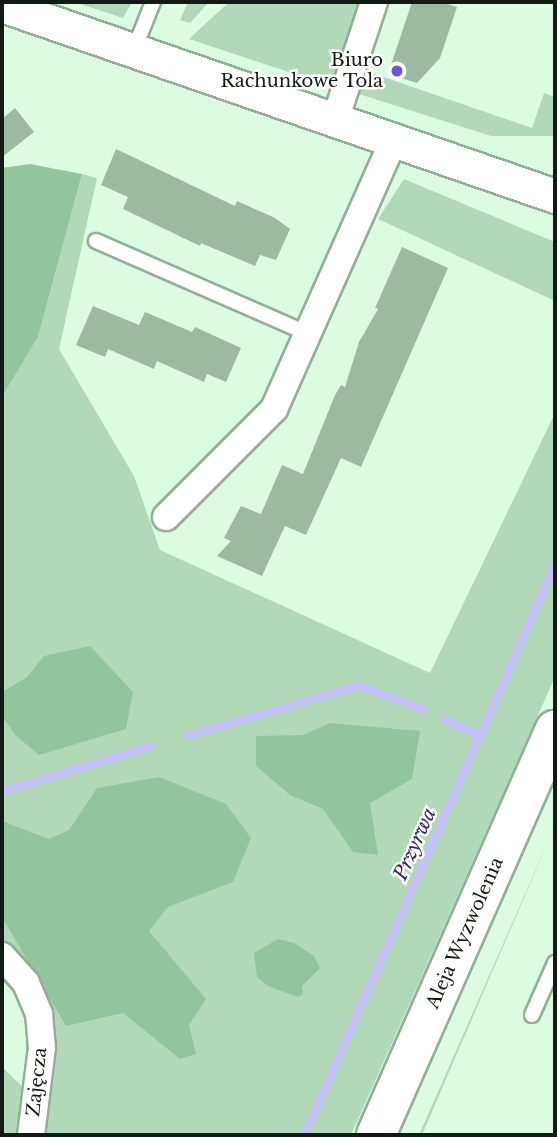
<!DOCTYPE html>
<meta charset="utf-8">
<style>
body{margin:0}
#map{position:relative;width:557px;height:1137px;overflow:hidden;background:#dcfce2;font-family:"Libre Baskerville",serif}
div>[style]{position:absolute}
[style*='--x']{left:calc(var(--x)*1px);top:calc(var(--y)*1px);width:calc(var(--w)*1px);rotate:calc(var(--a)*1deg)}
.green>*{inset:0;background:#b1d9b8}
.forest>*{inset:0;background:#93c59d}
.stream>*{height:8px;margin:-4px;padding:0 4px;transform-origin:4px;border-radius:4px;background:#c4c2f9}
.building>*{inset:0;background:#9cbaa2}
.roads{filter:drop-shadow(2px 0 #91af97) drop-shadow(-2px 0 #91af97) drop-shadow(0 2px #91af97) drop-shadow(0 -2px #91af97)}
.service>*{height:14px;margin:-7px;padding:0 7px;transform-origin:7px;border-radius:7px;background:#fff}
.minor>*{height:26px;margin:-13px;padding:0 13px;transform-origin:13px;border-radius:13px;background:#fff}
.tertiary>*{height:33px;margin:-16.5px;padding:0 16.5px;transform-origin:16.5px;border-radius:16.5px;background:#fff}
.secondary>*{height:38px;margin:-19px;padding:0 19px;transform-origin:19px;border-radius:19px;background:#fff}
.dots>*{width:19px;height:19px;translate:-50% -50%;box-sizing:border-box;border:4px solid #fff;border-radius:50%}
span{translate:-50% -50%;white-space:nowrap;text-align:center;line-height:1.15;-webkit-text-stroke:5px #fff;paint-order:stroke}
.poi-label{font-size:18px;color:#101c13}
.right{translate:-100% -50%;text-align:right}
.street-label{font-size:18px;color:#101c13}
.water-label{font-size:19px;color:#312666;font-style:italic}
.frame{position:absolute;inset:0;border:4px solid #101c13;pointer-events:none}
</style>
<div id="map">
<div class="green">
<i style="clip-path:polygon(74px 2px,132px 2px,123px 18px)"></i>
<i style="clip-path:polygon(188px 2px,209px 2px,190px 23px,180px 20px)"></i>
<i style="clip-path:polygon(229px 2px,364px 2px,334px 87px,189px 39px)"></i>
<i style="clip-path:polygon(369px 72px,532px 128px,544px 93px,555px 97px,555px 136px,491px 136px,359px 94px,362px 75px)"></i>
<i style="clip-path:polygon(82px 174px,97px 178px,59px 349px,134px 476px,160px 550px,430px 673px,555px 413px,555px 677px,351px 1135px,42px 1135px,52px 1035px,2px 945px,2px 397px,38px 337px)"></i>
<i style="clip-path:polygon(404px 179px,555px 242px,555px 301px,378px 219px)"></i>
<i style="clip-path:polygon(555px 826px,422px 1135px,418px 1135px,419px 1135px)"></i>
<i style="clip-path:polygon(2px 1067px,29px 1093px,19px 1135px,2px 1135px)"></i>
</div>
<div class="forest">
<i style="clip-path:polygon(30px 164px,82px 174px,38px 337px,2px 397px,2px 168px)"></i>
<i style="clip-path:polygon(90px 646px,133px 692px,126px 729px,39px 755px,14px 734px,2px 715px,2px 692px,27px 677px,44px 656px)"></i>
<i style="clip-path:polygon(330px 723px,420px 731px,412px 779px,370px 803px,378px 855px,353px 852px,323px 809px,290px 795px,256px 766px,256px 736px,303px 735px)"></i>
<i style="clip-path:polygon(159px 777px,226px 804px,251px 838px,233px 882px,168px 907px,149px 931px,206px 999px,189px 1025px,196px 1054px,180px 1059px,123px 1013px,66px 1026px,2px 917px,2px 821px,49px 839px,69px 830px,97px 788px)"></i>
<i style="clip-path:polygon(278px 939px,294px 943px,314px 956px,320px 968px,302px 986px,303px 994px,298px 997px,268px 986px,257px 977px,254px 953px)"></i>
</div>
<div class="stream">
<i style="--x:445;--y:719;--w:38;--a:25"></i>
<i style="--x:188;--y:735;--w:178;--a:-16.3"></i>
<i style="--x:359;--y:685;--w:69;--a:20.3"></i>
<i style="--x:2;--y:791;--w:155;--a:-16.9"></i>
<i style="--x:304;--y:1135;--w:624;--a:-66.27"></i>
</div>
<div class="building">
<i style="clip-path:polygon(412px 2px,441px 2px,457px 7px,440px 58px,417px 83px,388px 74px)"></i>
<i style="clip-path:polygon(15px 108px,34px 132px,2px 157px,2px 119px)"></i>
<i style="clip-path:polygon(116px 149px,235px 206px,237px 201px,275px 218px,290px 229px,276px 260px,260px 255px,255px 266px,201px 243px,200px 246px,123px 209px,128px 197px,101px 185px)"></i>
<i style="clip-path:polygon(402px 247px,448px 268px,361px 467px,341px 458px,306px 535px,285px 526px,262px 576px,217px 556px,231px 541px,224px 538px,241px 506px,261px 514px,282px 465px,303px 474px,335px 395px,341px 385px,345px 387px,359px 342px,378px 309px,375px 308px)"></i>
<i style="clip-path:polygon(93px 306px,139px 325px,145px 312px,192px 332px,195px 327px,241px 348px,226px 382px,207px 374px,204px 382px,157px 361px,154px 369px,108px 349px,105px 357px,76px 345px)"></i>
</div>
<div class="roads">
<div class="service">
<i style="--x:134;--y:50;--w:52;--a:-68.4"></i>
<i style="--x:96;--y:241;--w:235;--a:23.6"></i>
<i style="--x:532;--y:1015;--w:57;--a:-66.1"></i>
</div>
<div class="minor">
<i style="--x:335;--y:120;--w:124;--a:-71.7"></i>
<i style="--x:166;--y:517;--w:153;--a:-45"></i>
<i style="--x:274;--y:409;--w:292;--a:-66"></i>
<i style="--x:2;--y:956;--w:36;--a:48"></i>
<i style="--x:26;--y:983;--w:34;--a:67"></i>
<i style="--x:39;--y:1014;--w:33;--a:85"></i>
<i style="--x:42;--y:1047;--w:89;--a:97.1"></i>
</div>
<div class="tertiary">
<i style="--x:2;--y:5;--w:585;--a:19.05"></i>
</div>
<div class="secondary">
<i style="--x:376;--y:1135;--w:443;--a:-66.2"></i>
</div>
</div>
<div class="dots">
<i style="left:397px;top:71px;background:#6c58d1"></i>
</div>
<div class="poi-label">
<span class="right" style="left:383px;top:71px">Biuro<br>Rachunkowe Tola</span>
</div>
<div class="street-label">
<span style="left:465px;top:933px;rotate:-66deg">Aleja Wyzwolenia</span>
<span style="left:37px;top:1082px;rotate:-84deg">Zajęcza</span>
</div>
<div class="water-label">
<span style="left:415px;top:844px;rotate:-66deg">Przyrwa</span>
</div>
<div class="frame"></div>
</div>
